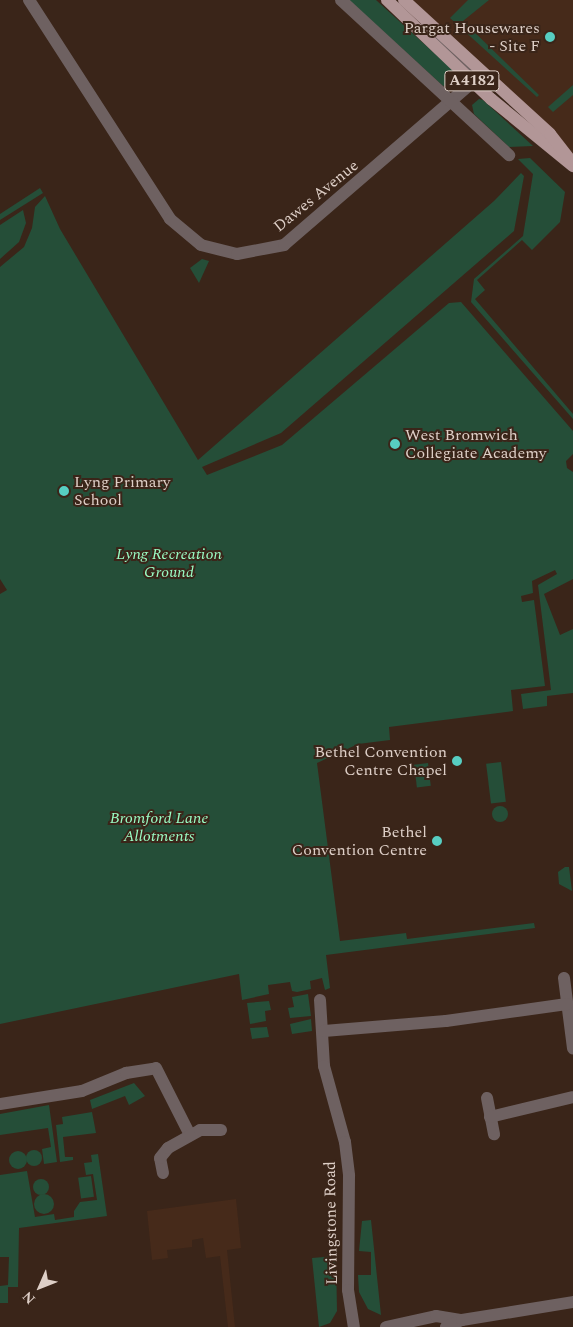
<!DOCTYPE html>
<style>
body{margin:0}
#map{position:relative;width:573px;height:1327px;overflow:hidden;background:#3a2519;font-family:Spectral,serif}
div>[style]{position:absolute}
[style*='--x']{left:calc(var(--x)*1px);top:calc(var(--y)*1px);width:calc(var(--w)*1px);rotate:calc(var(--a)*1deg)}
.built>*{inset:0;background:#462a1a}
.green>*{inset:0;background:#254e38;transform-origin:0 0}
.round{border-radius:50%}
.minor>*{height:12px;margin:-6px;padding:0 6px;transform-origin:6px;border-radius:6px;background:#6e6161}
.major>*{height:12px;margin:-6px;padding:0 6px;transform-origin:6px;border-radius:6px;background:#b29697}
.dots>*{width:14px;height:14px;translate:-50% -50%;box-sizing:border-box;border:2px solid #3a2519;border-radius:50%}
span{translate:-50% -50%;white-space:nowrap;text-align:center;line-height:1.15;-webkit-text-stroke:4px #3a2519;paint-order:stroke}
.shield-label span{padding:1px 4px;background:#3a2519;border:1px solid;border-radius:4px;-webkit-text-stroke-width:0}
.shield-label{font-size:15px;color:#decfc7;font-weight:700}
.poi-label{font-size:16px;color:#decfc7}
.right{translate:-100% -50%;text-align:right}
.left{translate:0 -50%;text-align:left}
.street-label{font-size:16px;color:#decfc7}
.park-label{font-size:16px;color:#99fcc4;font-style:italic}
.north{position:absolute;left:15px;top:1262px;width:50px;height:50px;-webkit-text-stroke:4px #3a2519;paint-order:stroke;rotate:226deg;font-size:14px;font-weight:700;line-height:20px;text-align:center;color:#decfc7}
.north::after{content:'';display:block;margin:auto;width:18px;height:22px;background:#decfc7;clip-path:polygon(50% 0,100% 100%,50% 72%,0 100%)}
</style>
<div id="map">
<div class="built">
<i style="clip-path:polygon(404px 0,573px 0,573px 164px)"></i>
<i style="clip-path:polygon(236px 1199px,241px 1248px,227px 1250px,235px 1327px,228px 1327px,220px 1256px,206px 1258px,203px 1238px,192px 1240px,192px 1247px,167px 1250px,168px 1258px,152px 1260px,147px 1211px)"></i>
</div>
<div class="green">
<i style="clip-path:polygon(349px 0,376px 0,455px 72px,456px 82px,443px 86px)"></i>
<i style="clip-path:polygon(468px 0,489px 0,463px 21px,539px 95px,537px 97px,450px 18px)"></i>
<i style="clip-path:polygon(573px 85px,573px 95px,553px 112px,548px 107px)"></i>
<i style="clip-path:polygon(479px 99px,483px 100px,533px 146px,509px 147px,474px 114px,472px 105px)"></i>
<i style="clip-path:polygon(530px 158px,565px 192px,560px 222px,532px 250px,522px 240px,477px 280px,485px 290px,475px 299px,573px 414px,573px 419px,471px 302px,474px 279px,523px 236px,533px 174px,518px 159px)"></i>
<i style="clip-path:polygon(521px 173px,524px 176px,514px 231px,281px 433px,202px 467px,207px 475px,282px 445px,449px 303px,461px 302px,573px 431px,573px 454px,566px 461px,567px 468px,573px 472px,573px 579px,544px 594px,560px 635px,573px 629px,573px 693px,547px 696px,547px 706px,523px 709px,521px 694px,551px 690px,538px 585px,557px 574px,555px 570px,532px 581px,533px 593px,521px 596px,522px 602px,534px 600px,545px 686px,511px 690px,513px 711px,389px 727px,390px 740px,358px 744px,317px 763px,340px 941px,406px 933px,407px 939px,534px 923px,535px 928px,326px 955px,330px 988px,325px 990px,322px 978px,310px 981px,311px 989px,297px 992px,292px 991px,290px 982px,268px 985px,269px 994px,242px 1000px,239px 974px,0 1024px,0 594px,7px 590px,0 579px,0 267px,24px 247px,32px 228px,35px 207px,45px 196px,60px 229px,198px 460px,494px 201px)"></i>
<i style="clip-path:polygon(40px 188px,43px 193px,0 220px,0 214px)"></i>
<i style="clip-path:polygon(23px 210px,26px 223px,19px 242px,0 259px,0 225px)"></i>
<i style="clip-path:polygon(202px 259px,209px 261px,199px 283px,190px 268px)"></i>
<i style="left:501px;top:762px;width:40px;height:15px;rotate:83deg"></i>
<i style="left:428px;top:763px;width:23px;height:14px;rotate:83deg"></i>
<i class="round" style="left:492px;top:806px;width:16px;height:16px"></i>
<i style="clip-path:polygon(565px 867px,569px 867px,572px 891px,559px 884px,558px 872px)"></i>
<i style="clip-path:polygon(308px 994px,311px 1016px,290px 1018px,288px 1008px,294px 1007px,292px 997px)"></i>
<i style="clip-path:polygon(269px 1001px,271px 1010px,265px 1011px,266px 1021px,250px 1024px,247px 1003px)"></i>
<i style="clip-path:polygon(311px 1019px,312px 1031px,292px 1034px,290px 1024px)"></i>
<i style="clip-path:polygon(267px 1027px,269px 1037px,252px 1039px,250px 1028px)"></i>
<i style="clip-path:polygon(134px 1083px,145px 1096px,129px 1105px,125px 1096px,92px 1109px,90px 1100px)"></i>
<i style="clip-path:polygon(49px 1105px,57px 1162px,44px 1164px,42px 1149px,51px 1147px,48px 1128px,0 1135px,0 1114px)"></i>
<i style="clip-path:polygon(92px 1112px,96px 1133px,63px 1137px,65px 1157px,73px 1157px,73px 1160px,60px 1162px,56px 1125px,63px 1124px,62px 1117px)"></i>
<i class="round" style="left:26px;top:1150px;width:16px;height:16px"></i>
<i class="round" style="left:9px;top:1151px;width:18px;height:18px"></i>
<i style="clip-path:polygon(98px 1154px,107px 1216px,19px 1228px,18px 1287px,8px 1287px,8px 1303px,0 1303px,0 1286px,8px 1285px,9px 1257px,0 1257px,0 1175px,27px 1171px,35px 1217px,54px 1214px,55px 1220px,74px 1217px,74px 1211px,80px 1202px,97px 1200px,93px 1174px,86px 1175px,84px 1163px,92px 1162px,91px 1155px)"></i>
<i style="left:91px;top:1176px;width:21px;height:13px;rotate:82deg"></i>
<i class="round" style="left:33px;top:1179px;width:16px;height:16px"></i>
<i class="round" style="left:34px;top:1194px;width:20px;height:20px"></i>
<i style="clip-path:polygon(371px 1220px,381px 1315px,368px 1309px,359px 1292px,358px 1275px,371px 1275px,371px 1252px,359px 1251px,362px 1221px)"></i>
<i style="clip-path:polygon(336px 1256px,337px 1311px,330px 1323px,319px 1327px,312px 1258px)"></i>
</div>
<div class="minor">
<i style="--x:29;--y:0;--w:260;--a:57.2"></i>
<i style="--x:170;--y:219;--w:40;--a:40"></i>
<i style="--x:201;--y:245;--w:37;--a:14"></i>
<i style="--x:237;--y:254;--w:48;--a:-10.8"></i>
<i style="--x:284;--y:245;--w:250;--a:-40.8"></i>
<i style="--x:473;--y:82;--w:8;--a:-76"></i>
<i style="--x:475;--y:74;--w:68;--a:-137.4"></i>
<i style="--x:341;--y:0;--w:229;--a:42.7"></i>
<i style="--x:564;--y:978;--w:71;--a:82.7"></i>
<i style="--x:320;--y:1000;--w:66;--a:86.5"></i>
<i style="--x:324;--y:1066;--w:79;--a:74.6"></i>
<i style="--x:345;--y:1142;--w:34;--a:83"></i>
<i style="--x:349;--y:1176;--w:114;--a:90.5"></i>
<i style="--x:348;--y:1290;--w:37;--a:81"></i>
<i style="--x:324;--y:1031;--w:122;--a:-4.7"></i>
<i style="--x:446;--y:1021;--w:122;--a:-8"></i>
<i style="--x:487;--y:1098;--w:37;--a:79"></i>
<i style="--x:0;--y:1104;--w:83;--a:-9"></i>
<i style="--x:82;--y:1091;--w:48;--a:-22.2"></i>
<i style="--x:126;--y:1073;--w:30;--a:-9"></i>
<i style="--x:156;--y:1068;--w:75;--a:63.1"></i>
<i style="--x:490;--y:1117;--w:85;--a:-13.5"></i>
<i style="--x:163;--y:1173;--w:15;--a:-101"></i>
<i style="--x:160;--y:1158;--w:13;--a:-51"></i>
<i style="--x:168;--y:1148;--w:37;--a:-29"></i>
<i style="--x:200;--y:1130;--w:21;--a:0"></i>
<i style="--x:386;--y:1327;--w:51;--a:-12.4"></i>
<i style="--x:436;--y:1316;--w:26;--a:9"></i>
<i style="--x:446;--y:1327;--w:17;--a:-24"></i>
<i style="--x:462;--y:1320;--w:112;--a:-9.2"></i>
</div>
<div class="major">
<i style="--x:387;--y:0;--w:144;--a:43.6"></i>
<i style="--x:491;--y:99;--w:106;--a:39.3"></i>
<i style="--x:404;--y:0;--w:198;--a:42.5"></i>
<i style="--x:550;--y:134;--w:34;--a:52"></i>
</div>
<div class="dots">
<i style="left:550px;top:37px;background:#57cec2"></i>
<i style="left:395px;top:444px;background:#57cec2"></i>
<i style="left:64px;top:491px;background:#57cec2"></i>
<i style="left:457px;top:761px;background:#57cec2"></i>
<i style="left:437px;top:841px;background:#57cec2"></i>
</div>
<div class="shield-label">
<span style="left:472px;top:81px">A4182</span>
</div>
<div class="poi-label">
<span class="right" style="left:540px;top:37px">Pargat Housewares<br>- Site F</span>
<span class="left" style="left:405px;top:444px">West Bromwich<br>Collegiate Academy</span>
<span class="left" style="left:74px;top:491px">Lyng Primary<br>School</span>
<span class="right" style="left:447px;top:761px">Bethel Convention<br>Centre Chapel</span>
<span class="right" style="left:427px;top:841px">Bethel<br>Convention Centre</span>
</div>
<div class="street-label">
<span style="left:316px;top:196px;rotate:-39deg">Dawes Avenue</span>
<span style="left:331px;top:1223px;rotate:-91deg">Livingstone Road</span>
</div>
<div class="park-label">
<span style="left:169px;top:563px">Lyng Recreation<br>Ground</span>
<span style="left:159px;top:827px">Bromford Lane<br>Allotments</span>
</div>
<div class="north">N</div>
</div>
